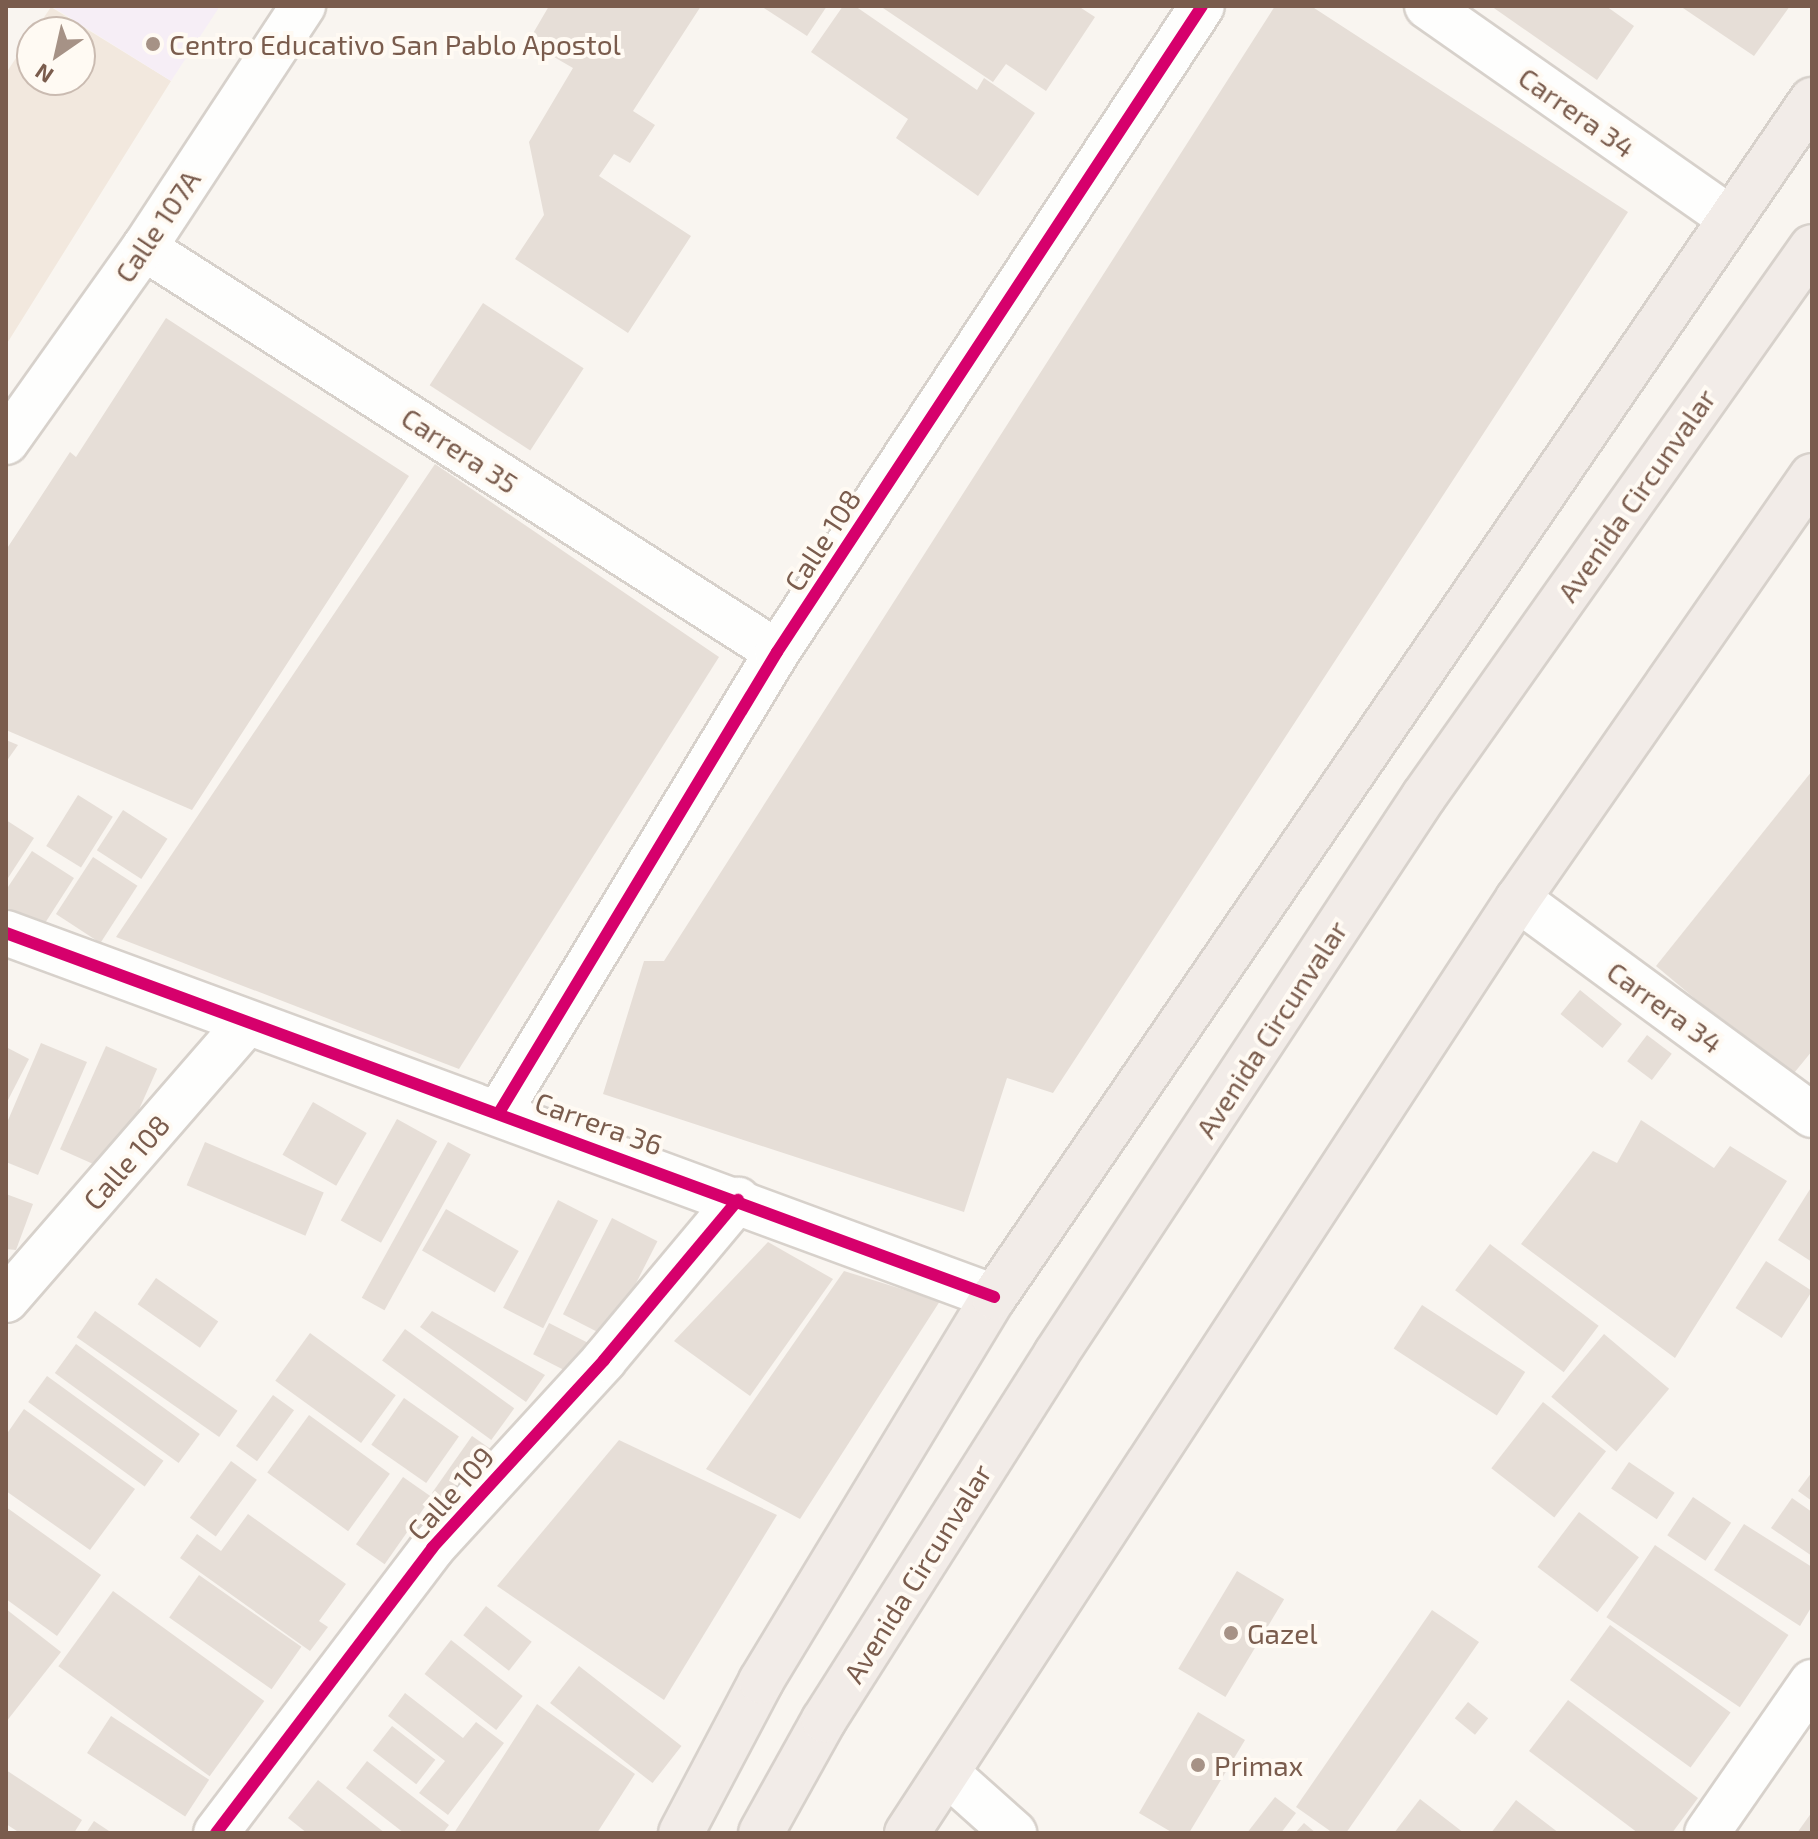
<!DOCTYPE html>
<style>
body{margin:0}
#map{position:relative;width:1818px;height:1839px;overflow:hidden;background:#f9f5f0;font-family:"Exo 2",sans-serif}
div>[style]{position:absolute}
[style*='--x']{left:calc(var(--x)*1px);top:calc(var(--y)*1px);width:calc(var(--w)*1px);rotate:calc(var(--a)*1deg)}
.residential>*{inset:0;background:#f2e8de}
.education>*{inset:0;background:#f6eef6}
.building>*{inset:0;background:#e6ded7;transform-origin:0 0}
.roads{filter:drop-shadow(2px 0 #d7d1cb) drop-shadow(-2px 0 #d7d1cb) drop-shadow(0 2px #d7d1cb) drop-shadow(0 -2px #d7d1cb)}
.minor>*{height:44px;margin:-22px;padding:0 22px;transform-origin:22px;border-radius:22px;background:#fefefd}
.tertiary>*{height:44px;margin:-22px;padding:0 22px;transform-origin:22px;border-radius:22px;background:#fefefd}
.trunk>*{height:44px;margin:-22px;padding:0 22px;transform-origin:22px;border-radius:22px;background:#f2ece8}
.cycleway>*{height:12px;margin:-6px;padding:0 6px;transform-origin:6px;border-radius:6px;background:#d6006c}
.dots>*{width:22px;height:22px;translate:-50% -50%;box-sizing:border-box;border:4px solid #fffaf3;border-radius:50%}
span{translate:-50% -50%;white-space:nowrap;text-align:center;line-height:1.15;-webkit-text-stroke:8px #fffaf3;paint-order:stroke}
.poi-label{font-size:28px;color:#7a5c4d}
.left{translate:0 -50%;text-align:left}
.street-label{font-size:28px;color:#7a5c4d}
.frame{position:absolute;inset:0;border:8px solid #7a5c4d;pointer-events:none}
.north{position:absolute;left:16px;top:16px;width:80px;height:80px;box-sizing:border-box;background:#fffaf3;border:2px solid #cabbb1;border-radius:50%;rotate:214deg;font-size:22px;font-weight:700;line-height:32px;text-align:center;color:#7a5c4d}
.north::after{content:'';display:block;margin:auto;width:28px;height:36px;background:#a69286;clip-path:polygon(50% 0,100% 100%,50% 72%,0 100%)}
</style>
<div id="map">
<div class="residential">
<i style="clip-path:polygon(51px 7px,171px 81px,6px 345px,6px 73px,32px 34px,32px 80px,80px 80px,80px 32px,34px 32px)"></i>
</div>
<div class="education">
<i style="clip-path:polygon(51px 6px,220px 6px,171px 81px)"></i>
</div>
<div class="building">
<i style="clip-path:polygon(549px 6px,701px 6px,633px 111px,655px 125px,630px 163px,614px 154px,599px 176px,691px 236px,628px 333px,515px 259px,544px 215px,529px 142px,573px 68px,528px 42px)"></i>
<i style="clip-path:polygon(761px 6px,827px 6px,807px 36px)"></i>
<i style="clip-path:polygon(843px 6px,855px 6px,977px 90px,984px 78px,1035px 113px,978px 196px,896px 138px,908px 119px,811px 52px)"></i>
<i style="clip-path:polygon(880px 6px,1078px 6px,1095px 17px,1046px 91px,1006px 64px,993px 82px)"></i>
<i style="clip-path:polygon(1275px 6px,1311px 6px,1628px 212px,1053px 1093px,1007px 1078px,964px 1212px,603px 1094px,644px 961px,664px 961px)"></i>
<i style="clip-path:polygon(1491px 6px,1606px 6px,1634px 26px,1597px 80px)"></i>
<i style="clip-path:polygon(1680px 6px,1790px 6px,1754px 56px)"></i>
<i style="left:483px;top:303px;width:120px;height:98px;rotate:33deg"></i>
<i style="clip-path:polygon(166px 318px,409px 476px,192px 810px,6px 730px,6px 550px,70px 452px,76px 457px)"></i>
<i style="clip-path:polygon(435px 464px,719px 657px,459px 1069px,116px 937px)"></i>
<i style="clip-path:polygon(6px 740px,18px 745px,6px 762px)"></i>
<i style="clip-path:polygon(1812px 771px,1812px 1051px,1790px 1078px,1656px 966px)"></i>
<i style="left:78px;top:795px;width:41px;height:60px;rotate:32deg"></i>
<i style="left:123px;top:810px;width:53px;height:48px;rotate:33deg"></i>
<i style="clip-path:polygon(6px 820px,34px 838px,6px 881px)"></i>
<i style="clip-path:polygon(32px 851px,74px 878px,38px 934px,6px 913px,6px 890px)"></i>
<i style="left:93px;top:857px;width:53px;height:68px;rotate:33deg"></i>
<i style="left:1580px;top:990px;width:54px;height:31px;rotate:39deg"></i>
<i style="left:1647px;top:1035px;width:31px;height:33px;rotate:37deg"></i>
<i style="clip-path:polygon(41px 1043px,87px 1062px,38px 1175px,6px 1162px,6px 1125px)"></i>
<i style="left:106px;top:1046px;width:56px;height:113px;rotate:24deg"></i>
<i style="clip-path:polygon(6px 1047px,29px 1059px,6px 1104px)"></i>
<i style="left:313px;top:1102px;width:62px;height:61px;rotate:30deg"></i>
<i style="left:397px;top:1119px;width:46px;height:116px;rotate:29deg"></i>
<i style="clip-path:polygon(1641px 1120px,1714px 1168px,1730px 1146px,1787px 1181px,1675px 1358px,1521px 1244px,1593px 1151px,1617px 1163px)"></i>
<i style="left:205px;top:1142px;width:129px;height:47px;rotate:23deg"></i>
<i style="left:448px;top:1142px;width:26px;height:178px;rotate:29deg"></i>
<i style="clip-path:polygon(1812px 1186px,1812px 1262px,1778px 1240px)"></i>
<i style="clip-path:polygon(6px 1194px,33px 1204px,16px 1250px,6px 1249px)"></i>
<i style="left:558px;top:1200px;width:45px;height:121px;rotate:27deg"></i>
<i style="left:446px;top:1209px;width:84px;height:48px;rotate:30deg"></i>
<i style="left:612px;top:1218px;width:51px;height:108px;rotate:27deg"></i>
<i style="clip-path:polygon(768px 1242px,833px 1279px,750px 1396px,674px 1341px)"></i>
<i style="left:1490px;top:1244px;width:136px;height:58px;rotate:37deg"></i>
<i style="left:1766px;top:1261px;width:55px;height:56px;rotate:33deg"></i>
<i style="clip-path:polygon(844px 1271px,940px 1301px,800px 1519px,706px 1469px)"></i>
<i style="left:156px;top:1278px;width:76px;height:32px;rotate:35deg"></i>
<i style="left:1422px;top:1305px;width:123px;height:52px;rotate:33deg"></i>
<i style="left:95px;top:1311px;width:174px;height:32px;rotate:35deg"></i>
<i style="clip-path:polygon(432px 1311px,545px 1375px,526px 1402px,420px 1327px)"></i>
<i style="left:549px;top:1323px;width:54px;height:35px;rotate:27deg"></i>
<i style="left:405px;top:1329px;width:135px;height:39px;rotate:36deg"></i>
<i style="left:310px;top:1333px;width:106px;height:59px;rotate:36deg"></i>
<i style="left:1604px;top:1334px;width:85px;height:82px;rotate:40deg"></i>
<i style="left:76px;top:1344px;width:153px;height:36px;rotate:36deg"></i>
<i style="left:47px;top:1376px;width:144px;height:32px;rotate:36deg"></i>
<i style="left:273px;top:1395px;width:26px;height:63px;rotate:36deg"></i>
<i style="left:404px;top:1398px;width:67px;height:57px;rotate:35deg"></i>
<i style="left:1543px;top:1402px;width:80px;height:84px;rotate:38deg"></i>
<i style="clip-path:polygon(24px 1409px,135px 1489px,90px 1550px,6px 1491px,6px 1435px)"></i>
<i style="left:309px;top:1415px;width:100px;height:71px;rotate:36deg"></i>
<i style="left:472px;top:1436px;width:35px;height:70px;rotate:35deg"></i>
<i style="clip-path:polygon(619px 1440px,777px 1515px,664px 1700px,497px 1586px)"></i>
<i style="left:231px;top:1461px;width:32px;height:70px;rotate:36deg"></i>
<i style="left:1629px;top:1462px;width:55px;height:32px;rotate:34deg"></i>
<i style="clip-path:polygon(1812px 1472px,1812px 1501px,1798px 1491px)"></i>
<i style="left:403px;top:1477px;width:35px;height:82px;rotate:35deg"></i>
<i style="left:1693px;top:1497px;width:46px;height:46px;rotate:34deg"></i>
<i style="clip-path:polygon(1792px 1498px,1812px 1512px,1812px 1556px,1771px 1528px)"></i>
<i style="clip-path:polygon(6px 1507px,101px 1575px,57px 1636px,6px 1599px)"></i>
<i style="left:1579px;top:1512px;width:75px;height:69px;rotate:37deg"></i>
<i style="clip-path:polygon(248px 1514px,346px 1584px,319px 1621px,328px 1627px,310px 1651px,180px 1558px,197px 1534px,221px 1551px)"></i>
<i style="clip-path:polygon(1744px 1524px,1812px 1567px,1812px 1606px,1800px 1626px,1714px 1570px)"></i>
<i style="left:1655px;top:1545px;width:161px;height:87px;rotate:34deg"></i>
<i style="left:1237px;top:1571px;width:55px;height:114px;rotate:31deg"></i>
<i style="left:199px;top:1575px;width:125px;height:52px;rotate:35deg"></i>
<i style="left:113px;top:1591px;width:187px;height:93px;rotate:36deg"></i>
<i style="left:486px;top:1606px;width:58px;height:37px;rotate:38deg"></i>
<i style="clip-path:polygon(6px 1609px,61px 1652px,6px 1722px)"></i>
<i style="clip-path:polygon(1432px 1610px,1479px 1642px,1346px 1833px,1333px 1833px,1296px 1807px)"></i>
<i style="left:1610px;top:1625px;width:149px;height:68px;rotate:36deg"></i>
<i style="left:451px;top:1640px;width:91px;height:43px;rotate:38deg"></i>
<i style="left:579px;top:1666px;width:130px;height:47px;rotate:38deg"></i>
<i style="clip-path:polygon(405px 1693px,463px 1738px,476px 1722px,504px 1743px,448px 1815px,419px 1793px,445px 1761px,388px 1716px)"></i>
<i style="clip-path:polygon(1568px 1700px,1698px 1798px,1672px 1833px,1638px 1833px,1529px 1751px)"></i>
<i style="left:1468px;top:1702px;width:26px;height:21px;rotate:39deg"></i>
<i style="clip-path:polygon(537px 1704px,635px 1774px,597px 1833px,454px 1833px)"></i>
<i style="clip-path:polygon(1198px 1712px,1245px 1740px,1189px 1833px,1173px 1833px,1139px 1813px)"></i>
<i style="left:111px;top:1716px;width:117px;height:44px;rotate:33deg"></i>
<i style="left:392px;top:1726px;width:55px;height:31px;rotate:38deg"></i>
<i style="clip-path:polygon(367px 1761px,449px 1825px,443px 1833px,404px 1833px,346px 1788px)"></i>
<i style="clip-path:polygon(6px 1770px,82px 1820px,74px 1833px,20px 1833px,6px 1824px)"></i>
<i style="clip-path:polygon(318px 1780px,385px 1833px,307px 1833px,288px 1818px)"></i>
<i style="clip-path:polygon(1275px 1797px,1296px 1813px,1281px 1833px,1247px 1833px)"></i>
<i style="clip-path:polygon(1420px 1799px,1464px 1833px,1394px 1833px)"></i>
<i style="clip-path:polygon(1516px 1800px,1559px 1833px,1491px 1833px)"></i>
<i style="clip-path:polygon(1812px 1812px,1812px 1833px,1797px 1833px)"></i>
<i style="clip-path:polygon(94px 1821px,112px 1833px,86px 1833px)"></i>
<i style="clip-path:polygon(1304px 1823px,1316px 1833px,1295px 1833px)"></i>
</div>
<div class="roads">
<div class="minor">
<i style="--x:144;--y:248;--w:751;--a:32.55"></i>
<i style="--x:6;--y:442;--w:238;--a:-54.6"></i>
<i style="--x:144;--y:248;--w:290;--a:-56.7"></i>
<i style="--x:1518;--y:899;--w:365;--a:36.3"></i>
<i style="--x:6;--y:933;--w:1053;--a:20.22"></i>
<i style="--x:500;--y:1111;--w:536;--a:-58.89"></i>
<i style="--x:777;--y:652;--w:773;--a:-56.66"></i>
<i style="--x:6;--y:1300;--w:366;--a:-49"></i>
<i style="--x:948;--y:1774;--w:89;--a:41.8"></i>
<i style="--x:216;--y:1833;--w:358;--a:-52.8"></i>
<i style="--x:432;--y:1548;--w:255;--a:-47.5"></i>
<i style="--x:604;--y:1360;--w:209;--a:-50.1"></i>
<i style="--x:1707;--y:1833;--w:184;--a:-55.2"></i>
</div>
<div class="tertiary">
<i style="--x:1427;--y:6;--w:368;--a:35"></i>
</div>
<div class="trunk">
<i style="--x:681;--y:1833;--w:172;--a:-62.2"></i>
<i style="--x:761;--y:1681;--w:449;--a:-58.8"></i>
<i style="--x:994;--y:1297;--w:1450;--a:-55.65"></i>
<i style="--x:761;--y:1833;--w:129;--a:-60.9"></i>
<i style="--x:824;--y:1720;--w:433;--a:-57.6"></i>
<i style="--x:1056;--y:1354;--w:668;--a:-56.6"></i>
<i style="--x:1424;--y:796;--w:672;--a:-54.75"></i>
<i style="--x:907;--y:1833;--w:1116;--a:-56.81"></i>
<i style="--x:1518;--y:899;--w:515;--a:-55.2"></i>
</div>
</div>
<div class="cycleway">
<i style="--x:6;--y:933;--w:1053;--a:20.22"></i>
<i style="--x:500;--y:1111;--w:536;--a:-58.89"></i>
<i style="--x:777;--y:652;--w:773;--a:-56.66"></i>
<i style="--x:216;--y:1833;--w:358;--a:-52.8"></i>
<i style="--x:432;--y:1548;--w:255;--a:-47.5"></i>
<i style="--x:604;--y:1360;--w:209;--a:-50.1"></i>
</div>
<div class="dots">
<i style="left:153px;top:44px;background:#a69286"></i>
<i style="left:1231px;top:1633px;background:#a69286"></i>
<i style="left:1198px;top:1765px;background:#a69286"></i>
</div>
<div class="poi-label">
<span class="left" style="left:169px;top:44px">Centro Educativo San Pablo Apostol</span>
<span class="left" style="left:1247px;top:1633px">Gazel</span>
<span class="left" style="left:1214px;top:1765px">Primax</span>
</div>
<div class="street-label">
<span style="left:1577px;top:112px;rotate:35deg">Carrera 34</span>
<span style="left:157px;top:226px;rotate:-56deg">Calle 107A</span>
<span style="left:460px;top:450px;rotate:33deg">Carrera 35</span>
<span style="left:1636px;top:495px;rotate:-55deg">Avenida Circunvalar</span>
<span style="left:822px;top:540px;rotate:-57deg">Calle 108</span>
<span style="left:1665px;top:1007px;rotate:36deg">Carrera 34</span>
<span style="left:1271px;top:1029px;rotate:-57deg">Avenida Circunvalar</span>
<span style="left:599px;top:1123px;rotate:20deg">Carrera 36</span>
<span style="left:126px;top:1162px;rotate:-49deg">Calle 108</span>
<span style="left:450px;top:1493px;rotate:-48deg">Calle 109</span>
<span style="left:917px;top:1573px;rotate:-58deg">Avenida Circunvalar</span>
</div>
<div class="frame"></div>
<div class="north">N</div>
</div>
